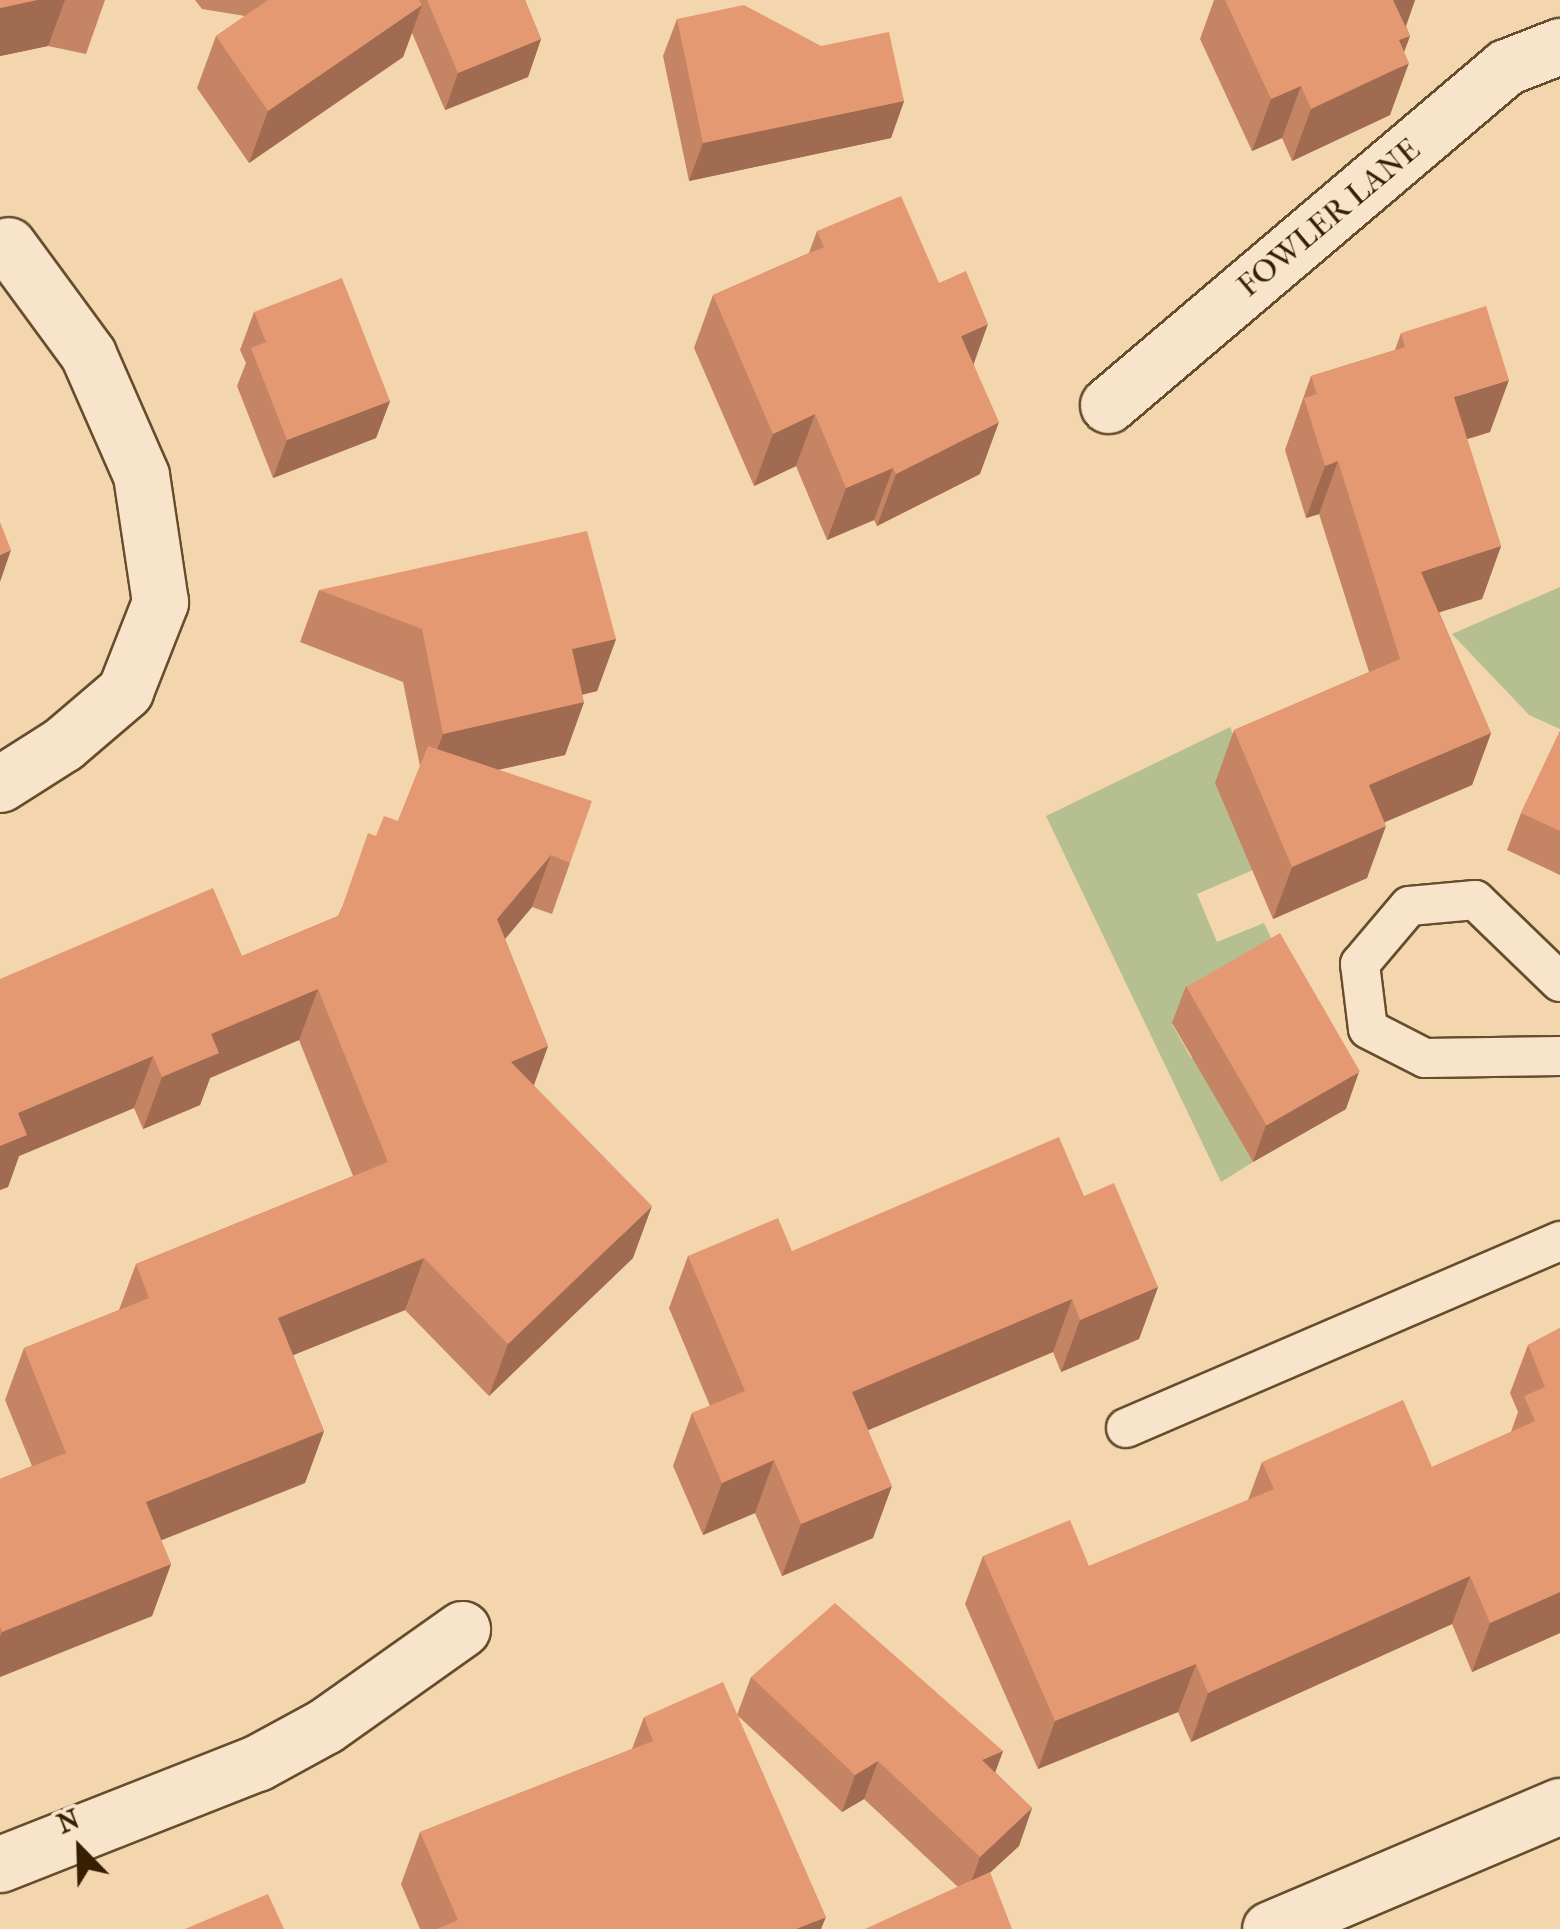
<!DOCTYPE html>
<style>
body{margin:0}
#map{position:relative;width:1560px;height:1929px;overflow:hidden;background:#f3d6ae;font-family:"IM FELL French Canon",serif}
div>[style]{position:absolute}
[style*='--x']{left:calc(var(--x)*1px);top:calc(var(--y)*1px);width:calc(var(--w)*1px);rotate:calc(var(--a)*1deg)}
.green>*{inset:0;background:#b5bf8f}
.roads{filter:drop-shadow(2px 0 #664d2c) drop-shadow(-2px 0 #664d2c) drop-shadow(0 2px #664d2c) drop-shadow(0 -2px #664d2c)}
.lane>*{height:38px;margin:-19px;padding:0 19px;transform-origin:19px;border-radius:19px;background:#f7e4ca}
.street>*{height:55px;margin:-27.5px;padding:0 27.5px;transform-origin:27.5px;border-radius:27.5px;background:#f7e4ca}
.wall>*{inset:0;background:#c58463}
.shaded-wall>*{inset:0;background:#a06b50}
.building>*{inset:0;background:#e59973;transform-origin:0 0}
span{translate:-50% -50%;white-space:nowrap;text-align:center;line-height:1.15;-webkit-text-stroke:8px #f7e4ca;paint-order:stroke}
.street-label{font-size:32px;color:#371f01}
.north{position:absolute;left:30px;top:1799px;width:100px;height:100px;-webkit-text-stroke:8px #f7e4ca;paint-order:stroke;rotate:337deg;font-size:28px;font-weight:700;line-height:40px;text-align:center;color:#371f01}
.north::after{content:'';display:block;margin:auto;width:35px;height:45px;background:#371f01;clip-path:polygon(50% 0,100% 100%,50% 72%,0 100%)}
</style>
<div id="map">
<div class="green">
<i style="clip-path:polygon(1560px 587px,1560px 729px,1529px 715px,1452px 634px)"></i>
<i style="clip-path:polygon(1230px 727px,1248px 768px,1253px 870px,1197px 894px,1217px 942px,1264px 923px,1283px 962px,1172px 1024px,1191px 1058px,1206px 1049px,1217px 1100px,1253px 1162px,1221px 1182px,1046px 816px)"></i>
</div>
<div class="roads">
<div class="lane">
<i style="--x:1560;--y:982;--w:118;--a:-136"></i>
<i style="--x:1475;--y:900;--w:66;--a:174.8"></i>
<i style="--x:1409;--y:906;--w:76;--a:130.2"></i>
<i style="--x:1360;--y:964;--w:65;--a:83"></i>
<i style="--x:1368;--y:1029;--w:64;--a:27"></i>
<i style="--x:1425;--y:1058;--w:135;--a:-0.8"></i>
<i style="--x:1126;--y:1428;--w:473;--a:-23.3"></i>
</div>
<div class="street">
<i style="--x:1108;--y:405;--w:522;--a:-40.34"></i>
<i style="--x:1506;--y:67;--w:58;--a:-21.3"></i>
<i style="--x:0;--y:784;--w:75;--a:-32.4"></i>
<i style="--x:63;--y:744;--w:82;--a:-40.5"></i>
<i style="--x:125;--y:691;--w:96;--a:-68.5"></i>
<i style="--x:160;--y:602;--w:128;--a:-98.5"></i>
<i style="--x:141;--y:475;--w:132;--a:-113.7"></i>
<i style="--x:88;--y:354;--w:135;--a:-126.3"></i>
<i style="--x:0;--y:1864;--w:276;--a:-21.5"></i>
<i style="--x:257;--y:1763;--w:77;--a:-28.6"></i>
<i style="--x:325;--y:1726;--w:168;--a:-35.3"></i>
<i style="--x:1270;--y:1929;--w:315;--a:-23"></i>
</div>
</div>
<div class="wall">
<i style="clip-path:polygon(0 0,105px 0,86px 54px,48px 46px,0 56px)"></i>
<i style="clip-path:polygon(195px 0,525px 0,541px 39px,528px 77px,445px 110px,412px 33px,403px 57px,249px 163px,197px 88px,216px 36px,245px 16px,202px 9px)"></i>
<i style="clip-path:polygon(1214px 0,1415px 0,1406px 26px,1410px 36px,1404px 52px,1390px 115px,1292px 161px,1282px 138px,1252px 151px,1200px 39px)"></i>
<i style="clip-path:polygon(677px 19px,904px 101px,891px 138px,689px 181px,663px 56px)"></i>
<i style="clip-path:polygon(817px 231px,974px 365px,980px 474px,877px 526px,874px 520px,827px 540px,796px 466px,754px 486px,694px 348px,713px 295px,809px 253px)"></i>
<i style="clip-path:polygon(254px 312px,390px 401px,376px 438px,273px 478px,237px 386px,246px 363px,240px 350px)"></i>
<i style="clip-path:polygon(1401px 333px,1490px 432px,1467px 439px,1501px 546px,1482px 599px,1439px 612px,1491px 733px,1472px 785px,1385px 822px,1367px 878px,1273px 919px,1215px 783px,1234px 730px,1369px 672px,1319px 514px,1306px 518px,1285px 450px,1311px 376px,1395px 350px)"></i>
<i style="clip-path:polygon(319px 590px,616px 639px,597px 691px,582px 695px,584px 702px,565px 755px,498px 770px,570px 863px,552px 914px,532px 907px,505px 939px,548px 1046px,534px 1085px,633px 1258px,489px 1396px,405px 1310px,293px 1355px,324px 1431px,305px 1483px,161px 1540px,171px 1564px,152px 1616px,0 1677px,0 1479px,32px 1466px,5px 1400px,24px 1348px,119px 1310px,136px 1264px,353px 1176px,299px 1040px,210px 1078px,200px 1105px,143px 1129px,134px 1108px,19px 1156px,8px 1187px,0 1190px,0 979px,242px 956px,338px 916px,376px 836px,398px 821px,420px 766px,403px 682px,300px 642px)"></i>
<i style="clip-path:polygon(1560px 731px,1560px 875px,1507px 850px,1521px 813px)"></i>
<i style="clip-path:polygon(1186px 986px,1346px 1109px,1253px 1162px,1172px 1023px)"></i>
<i style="clip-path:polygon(1084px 1196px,1158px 1287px,1139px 1339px,1061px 1372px,1053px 1352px,868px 1430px,873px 1538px,782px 1576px,755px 1513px,703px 1535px,673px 1466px,692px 1413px,710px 1406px,669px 1308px,688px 1256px,792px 1251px)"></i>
<i style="clip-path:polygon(1560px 1328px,1560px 1633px,1472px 1672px,1452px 1624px,1191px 1742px,1178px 1712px,1038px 1769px,965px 1604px,983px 1556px,1089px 1566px,1248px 1500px,1262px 1462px,1432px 1467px,1511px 1432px,1518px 1412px,1510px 1393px,1528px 1345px)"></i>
<i style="clip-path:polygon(751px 1677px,1003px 1751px,995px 1772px,1032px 1808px,1019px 1846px,990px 1872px,958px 1887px,864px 1799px,842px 1812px,737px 1715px)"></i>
<i style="clip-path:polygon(644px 1717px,821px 1929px,420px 1929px,401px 1884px,420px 1832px,632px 1749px)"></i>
</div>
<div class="shaded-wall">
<i style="clip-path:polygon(37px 0,65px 0,48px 46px,0 56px,0 8px)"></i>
<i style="clip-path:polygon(1393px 0,1415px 0,1401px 40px)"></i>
<i style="clip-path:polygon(422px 5px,403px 57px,249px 163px,268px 111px)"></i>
<i style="clip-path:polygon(1410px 36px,1398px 68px,1409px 63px,1390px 115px,1292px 161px,1311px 109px,1399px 40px)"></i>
<i style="clip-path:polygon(541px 39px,528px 77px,445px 110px,458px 73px)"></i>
<i style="clip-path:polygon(1301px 86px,1282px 138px,1252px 151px,1271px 99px)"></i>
<i style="clip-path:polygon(904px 101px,891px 138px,689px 181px,703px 143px)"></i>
<i style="clip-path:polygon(988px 324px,969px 377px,961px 336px)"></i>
<i style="clip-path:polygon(1509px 380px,1490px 432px,1435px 449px,1454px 397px)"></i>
<i style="clip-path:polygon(390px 401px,376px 438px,273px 478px,287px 440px)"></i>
<i style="clip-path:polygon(815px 414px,796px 466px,754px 486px,773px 434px)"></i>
<i style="clip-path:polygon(999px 422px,980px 474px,877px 526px,896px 474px)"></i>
<i style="clip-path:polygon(1338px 461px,1319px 514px,1306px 518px,1325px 466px)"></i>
<i style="clip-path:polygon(893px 468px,874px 520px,827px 540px,846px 488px)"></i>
<i style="clip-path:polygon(1501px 546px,1482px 599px,1402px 624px,1421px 572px)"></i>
<i style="clip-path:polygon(11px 550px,0 582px,0 555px)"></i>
<i style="clip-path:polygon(616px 639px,597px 691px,553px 701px,572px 649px)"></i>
<i style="clip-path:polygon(584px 702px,565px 755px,424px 786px,443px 734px)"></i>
<i style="clip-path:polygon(1491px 733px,1472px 785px,1350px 837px,1369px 785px)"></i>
<i style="clip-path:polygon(1386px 826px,1367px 878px,1273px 919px,1292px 867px)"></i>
<i style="clip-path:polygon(551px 855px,532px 907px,478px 971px,497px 919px)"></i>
<i style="clip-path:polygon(318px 989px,299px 1040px,210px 1078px,200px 1105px,143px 1129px,162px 1077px,211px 1034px)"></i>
<i style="clip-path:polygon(548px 1046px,529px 1098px,511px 1062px)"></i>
<i style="clip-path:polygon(153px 1056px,134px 1108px,19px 1156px,8px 1187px,0 1190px,0 1146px,18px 1113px)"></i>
<i style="clip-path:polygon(1359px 1072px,1346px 1109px,1253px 1162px,1266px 1125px)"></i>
<i style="clip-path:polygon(652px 1206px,633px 1258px,489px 1396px,508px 1344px)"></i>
<i style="clip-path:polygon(424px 1258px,405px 1310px,259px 1369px,278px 1318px)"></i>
<i style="clip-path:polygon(1158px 1287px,1139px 1339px,1061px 1372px,1080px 1320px)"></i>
<i style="clip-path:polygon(1072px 1299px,1053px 1352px,833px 1445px,852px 1392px)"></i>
<i style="clip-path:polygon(324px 1431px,305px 1483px,127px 1554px,146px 1502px)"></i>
<i style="clip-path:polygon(774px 1460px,755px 1513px,703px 1535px,722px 1483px)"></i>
<i style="clip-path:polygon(892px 1486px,873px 1538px,782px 1576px,801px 1524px)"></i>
<i style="clip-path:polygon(171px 1564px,152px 1616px,0 1677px,0 1637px,2px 1632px)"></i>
<i style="clip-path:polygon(1470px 1576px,1452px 1624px,1191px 1742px,1208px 1693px)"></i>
<i style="clip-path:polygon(1560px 1592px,1560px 1633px,1472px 1672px,1490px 1623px)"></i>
<i style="clip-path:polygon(1196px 1664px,1178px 1712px,1038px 1769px,1055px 1721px)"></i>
<i style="clip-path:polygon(1003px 1751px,989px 1789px,982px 1760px)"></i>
<i style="clip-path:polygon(878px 1761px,864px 1799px,842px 1812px,855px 1775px)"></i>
<i style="clip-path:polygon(1032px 1808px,1019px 1846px,967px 1894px,980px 1857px)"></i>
<i style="clip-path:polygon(826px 1917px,821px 1929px,796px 1929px)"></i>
</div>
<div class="building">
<i style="clip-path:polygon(0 0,37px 0,0 8px)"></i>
<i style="clip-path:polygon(268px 0,419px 0,422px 5px,268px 111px,216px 36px)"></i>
<i style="clip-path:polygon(427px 0,525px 0,541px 39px,458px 73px)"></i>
<i style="clip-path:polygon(1225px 0,1393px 0,1410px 36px,1399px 40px,1409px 63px,1311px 109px,1301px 86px,1271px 99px)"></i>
<i style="clip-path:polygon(744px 5px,821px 46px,889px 32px,904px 101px,703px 143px,677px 19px)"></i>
<i style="clip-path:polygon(901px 196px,939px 283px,966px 271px,988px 324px,961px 336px,999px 422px,896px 474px,893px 468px,846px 488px,815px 414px,773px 434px,713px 295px,824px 247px,817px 231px)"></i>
<i style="clip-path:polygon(342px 278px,390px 401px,287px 440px,251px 348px,266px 342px,254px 312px)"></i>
<i style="clip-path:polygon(1486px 306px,1509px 380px,1454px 397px,1501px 546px,1421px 572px,1491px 733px,1369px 785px,1386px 826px,1292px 867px,1234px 730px,1400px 659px,1338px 461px,1325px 466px,1304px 398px,1317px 394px,1311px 376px,1405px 347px,1401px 333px)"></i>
<i style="clip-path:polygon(0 522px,11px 550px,0 555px)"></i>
<i style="clip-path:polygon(587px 531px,616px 639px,572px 649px,584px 702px,443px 734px,422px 629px,319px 590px)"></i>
<i style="clip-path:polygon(1560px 731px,1560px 831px,1521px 813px)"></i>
<i style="clip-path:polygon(428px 746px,592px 801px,570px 863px,551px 855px,497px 919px,548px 1046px,511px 1062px,652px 1206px,508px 1344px,424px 1258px,278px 1318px,324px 1431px,146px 1502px,171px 1564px,2px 1632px,0 1627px,0 1479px,66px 1453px,24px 1348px,149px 1298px,136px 1264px,388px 1162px,318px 989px,211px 1034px,219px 1053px,162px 1077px,153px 1056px,18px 1113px,27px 1135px,0 1146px,0 979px,213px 888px,242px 956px,339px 916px,368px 833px,376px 836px,384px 816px,398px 821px)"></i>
<i style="left:1280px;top:933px;width:160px;height:108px;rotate:60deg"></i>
<i style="clip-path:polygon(1059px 1137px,1084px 1196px,1114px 1183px,1158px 1287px,1080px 1320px,1072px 1299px,852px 1392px,892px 1486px,801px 1524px,774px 1460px,722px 1483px,692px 1413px,745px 1391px,688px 1256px,778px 1218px,792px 1251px)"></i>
<i style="clip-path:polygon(1560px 1328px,1560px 1592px,1490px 1623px,1470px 1576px,1208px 1693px,1196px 1664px,1055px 1721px,983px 1556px,1070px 1520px,1089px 1566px,1274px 1489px,1262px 1462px,1403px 1400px,1432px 1467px,1535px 1421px,1524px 1396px,1545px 1387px,1528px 1345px)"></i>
<i style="clip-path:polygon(835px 1603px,1003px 1751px,982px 1760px,1032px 1808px,980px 1857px,878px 1761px,855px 1775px,751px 1677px)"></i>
<i style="clip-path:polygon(723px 1682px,826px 1917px,796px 1929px,437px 1929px,458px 1920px,420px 1832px,653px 1741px,644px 1717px)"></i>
<i style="clip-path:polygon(990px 1872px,1012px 1929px,865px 1929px)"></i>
<i style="clip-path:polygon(268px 1894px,284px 1929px,185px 1929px)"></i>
</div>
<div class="street-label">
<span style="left:1329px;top:218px;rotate:-40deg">FOWLER LANE</span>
</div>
<div class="north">N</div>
</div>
